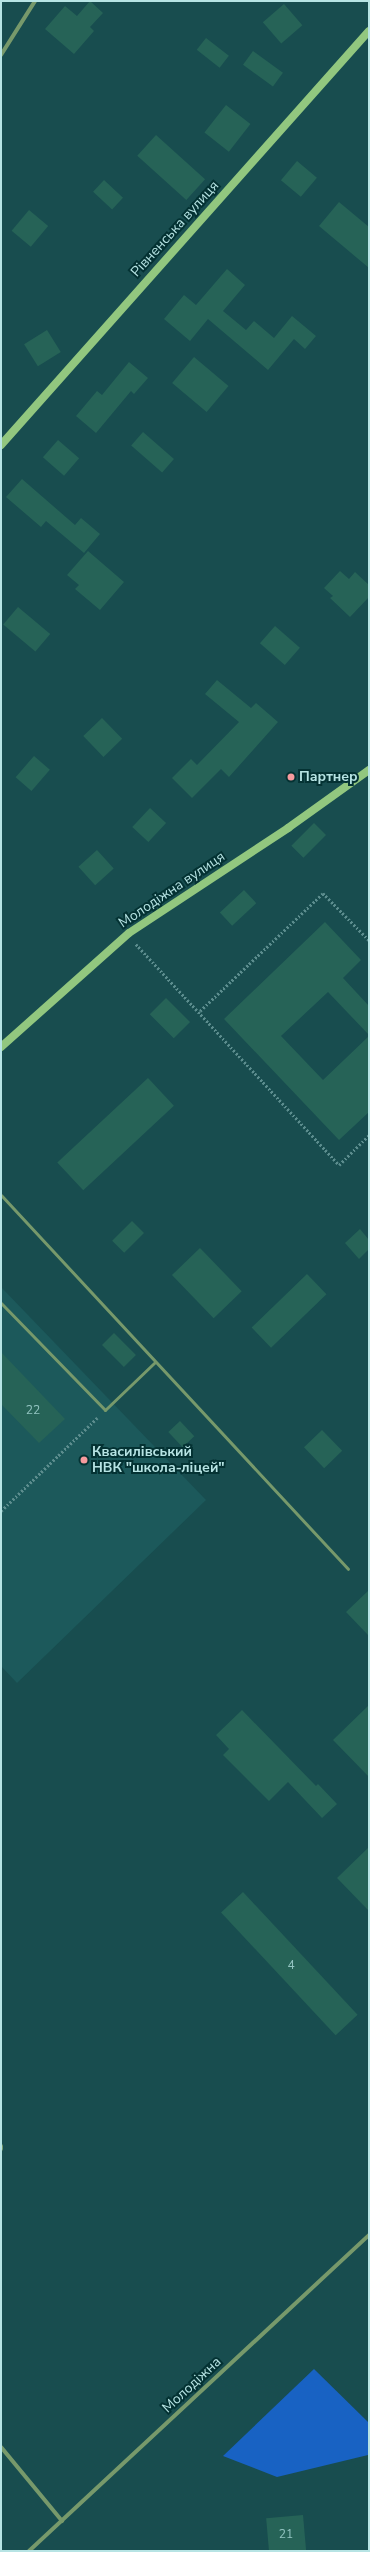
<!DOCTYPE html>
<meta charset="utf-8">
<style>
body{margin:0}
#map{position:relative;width:370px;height:2552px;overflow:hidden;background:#184d4f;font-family:"Nunito Sans",sans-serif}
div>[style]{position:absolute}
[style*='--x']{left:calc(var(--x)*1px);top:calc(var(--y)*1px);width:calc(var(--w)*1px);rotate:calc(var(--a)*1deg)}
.built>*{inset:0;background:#1c595b}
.water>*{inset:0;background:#1862c3}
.building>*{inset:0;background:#266357;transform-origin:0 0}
.path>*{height:2.5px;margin-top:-1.25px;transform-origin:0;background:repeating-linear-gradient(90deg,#5c8d8e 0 2px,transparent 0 4px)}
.lane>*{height:3px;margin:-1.5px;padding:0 1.5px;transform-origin:1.5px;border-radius:1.5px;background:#77996b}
.street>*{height:4px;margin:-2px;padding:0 2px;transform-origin:2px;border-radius:2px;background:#77996b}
.secondary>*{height:8px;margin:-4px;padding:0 4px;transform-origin:4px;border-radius:4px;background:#92c77f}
.dots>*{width:11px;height:11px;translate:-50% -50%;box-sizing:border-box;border:2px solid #043233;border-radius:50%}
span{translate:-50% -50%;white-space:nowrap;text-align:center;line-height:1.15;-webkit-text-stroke:4px #043233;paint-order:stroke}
.number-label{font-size:12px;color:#93c4c1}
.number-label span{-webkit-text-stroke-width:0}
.street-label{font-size:14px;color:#b7e4e4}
.poi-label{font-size:14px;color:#b7e4e4;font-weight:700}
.left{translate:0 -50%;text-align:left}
.frame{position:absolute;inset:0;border:2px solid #b7e4e4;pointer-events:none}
</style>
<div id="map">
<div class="built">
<i style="clip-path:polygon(1px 1287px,206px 1500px,17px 1683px,1px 1666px)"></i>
</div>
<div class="water">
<i style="clip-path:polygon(314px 2369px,368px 2422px,368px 2455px,277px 2477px,223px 2456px)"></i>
</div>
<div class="building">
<i style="clip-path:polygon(90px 1px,103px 13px,90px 27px,94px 31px,74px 54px,45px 29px,65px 6px,77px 16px)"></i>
<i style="left:284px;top:4px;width:28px;height:28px;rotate:49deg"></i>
<i style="left:206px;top:38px;width:29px;height:15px;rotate:38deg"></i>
<i style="left:253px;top:51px;width:37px;height:17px;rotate:36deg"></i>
<i style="left:226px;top:105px;width:31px;height:35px;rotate:38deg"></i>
<i style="left:156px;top:135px;width:66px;height:28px;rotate:42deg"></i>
<i style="left:297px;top:161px;width:26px;height:25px;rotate:40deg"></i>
<i style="left:104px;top:180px;width:26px;height:16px;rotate:43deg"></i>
<i style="clip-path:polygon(339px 202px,369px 227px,369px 268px,319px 226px)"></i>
<i style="left:29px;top:210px;width:25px;height:27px;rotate:40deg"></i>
<i style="clip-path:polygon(227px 269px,245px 285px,223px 311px,246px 330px,254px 321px,274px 338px,292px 316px,316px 336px,305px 349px,294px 339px,268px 370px,208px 319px,190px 341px,164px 319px,184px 295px,196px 305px)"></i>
<i style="left:47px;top:330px;width:26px;height:27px;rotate:58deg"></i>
<i style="left:194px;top:357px;width:45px;height:34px;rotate:40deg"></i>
<i style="clip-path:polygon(129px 362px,148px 378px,134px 394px,131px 391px,96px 433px,76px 416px,97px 391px,102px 395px)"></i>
<i style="left:143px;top:432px;width:41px;height:18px;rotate:41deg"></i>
<i style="left:58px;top:440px;width:28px;height:23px;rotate:41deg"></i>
<i style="clip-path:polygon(22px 479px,75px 525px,81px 518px,100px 534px,84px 553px,46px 521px,41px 527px,6px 497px)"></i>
<i style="clip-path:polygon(88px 551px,124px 582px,100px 610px,75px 589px,79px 585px,67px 575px)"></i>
<i style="clip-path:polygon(340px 571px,349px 579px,355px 572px,369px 585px,369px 597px,350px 617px,330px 598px,333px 596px,324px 588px)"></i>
<i style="left:18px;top:607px;width:42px;height:23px;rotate:40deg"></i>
<i style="left:275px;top:626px;width:33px;height:23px;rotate:41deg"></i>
<i style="clip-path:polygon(217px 680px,251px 708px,256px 703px,278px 722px,229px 777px,221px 769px,192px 798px,172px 778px,191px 759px,197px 765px,239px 722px,205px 694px)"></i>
<i style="left:102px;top:718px;width:29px;height:26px;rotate:46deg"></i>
<i style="left:34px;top:756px;width:21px;height:28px;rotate:41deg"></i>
<i style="left:150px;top:808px;width:22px;height:26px;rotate:43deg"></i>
<i style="left:314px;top:823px;width:17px;height:32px;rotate:45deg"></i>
<i style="left:97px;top:850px;width:25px;height:25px;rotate:48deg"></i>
<i style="left:244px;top:890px;width:18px;height:33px;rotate:47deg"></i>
<i style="clip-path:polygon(325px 922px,361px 960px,343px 978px,369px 1006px,369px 1035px,328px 992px,281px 1036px,323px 1080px,369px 1036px,369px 1112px,339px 1140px,224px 1019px)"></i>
<i style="left:166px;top:998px;width:34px;height:23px;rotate:45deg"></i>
<i style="left:148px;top:1078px;width:38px;height:124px;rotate:47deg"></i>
<i style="left:132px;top:1221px;width:17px;height:28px;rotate:45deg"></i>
<i style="clip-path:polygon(360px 1229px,369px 1240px,369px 1249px,359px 1259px,345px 1243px)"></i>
<i style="left:200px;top:1248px;width:60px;height:39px;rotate:46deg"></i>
<i style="left:307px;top:1274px;width:28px;height:77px;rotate:46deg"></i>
<i style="left:114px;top:1333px;width:31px;height:17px;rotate:45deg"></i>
<i style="clip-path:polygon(1px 1352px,65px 1419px,39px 1443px,1px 1404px)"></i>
<i style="left:180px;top:1421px;width:21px;height:16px;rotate:47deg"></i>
<i style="left:322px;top:1430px;width:29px;height:25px;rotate:46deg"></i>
<i style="clip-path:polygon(369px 1590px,369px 1636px,346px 1612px)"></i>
<i style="clip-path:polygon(369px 1705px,369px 1777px,333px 1740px)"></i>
<i style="clip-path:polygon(242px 1710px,316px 1786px,318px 1784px,337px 1804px,322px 1818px,288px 1782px,269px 1801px,223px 1755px,229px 1749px,216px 1735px)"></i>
<i style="clip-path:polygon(369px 1847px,369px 1911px,337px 1878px)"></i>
<i style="left:243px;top:1892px;width:168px;height:30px;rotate:47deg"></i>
<i style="left:303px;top:2515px;width:36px;height:37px;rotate:85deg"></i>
</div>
<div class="path">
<i style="--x:136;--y:944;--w:300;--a:47.4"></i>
<i style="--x:339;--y:1165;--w:42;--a:-45"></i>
<i style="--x:200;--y:1011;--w:170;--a:-43.8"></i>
<i style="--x:323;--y:893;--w:66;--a:45.6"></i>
<i style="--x:1;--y:1511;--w:134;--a:-44.1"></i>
</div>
<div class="lane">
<i style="--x:1;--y:1195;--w:510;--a:47.14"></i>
<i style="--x:1;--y:1303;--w:149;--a:45.8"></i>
<i style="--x:105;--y:1410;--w:69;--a:-43.8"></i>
</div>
<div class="street">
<i style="--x:1;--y:55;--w:64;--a:-57.8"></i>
<i style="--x:1;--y:2146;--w:3;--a:90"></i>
<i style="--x:1;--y:2447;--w:96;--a:50.5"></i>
<i style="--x:29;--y:2551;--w:464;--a:-42.9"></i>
</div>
<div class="secondary">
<i style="--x:1;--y:445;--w:554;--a:-48.37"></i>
<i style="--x:1;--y:1047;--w:171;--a:-41.7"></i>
<i style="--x:129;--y:933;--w:191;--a:-33.4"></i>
<i style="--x:288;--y:828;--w:100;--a:-35.6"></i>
</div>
<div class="dots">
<i style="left:291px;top:777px;background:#f59b9e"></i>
<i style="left:84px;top:1460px;background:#f59b9e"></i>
</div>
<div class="number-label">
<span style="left:33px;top:1411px">22</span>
<span style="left:291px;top:1966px">4</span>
<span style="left:286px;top:2535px">21</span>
</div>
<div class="street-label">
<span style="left:175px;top:229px;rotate:-48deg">Рівненська вулиця</span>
<span style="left:172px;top:890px;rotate:-34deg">Молодіжна вулиця</span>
<span style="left:192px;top:2385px;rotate:-43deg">Молодіжна</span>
</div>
<div class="poi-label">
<span class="left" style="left:299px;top:777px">Партнер</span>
<span class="left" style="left:92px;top:1460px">Квасилівський<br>НВК "школа-ліцей"</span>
</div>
<div class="frame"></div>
</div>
